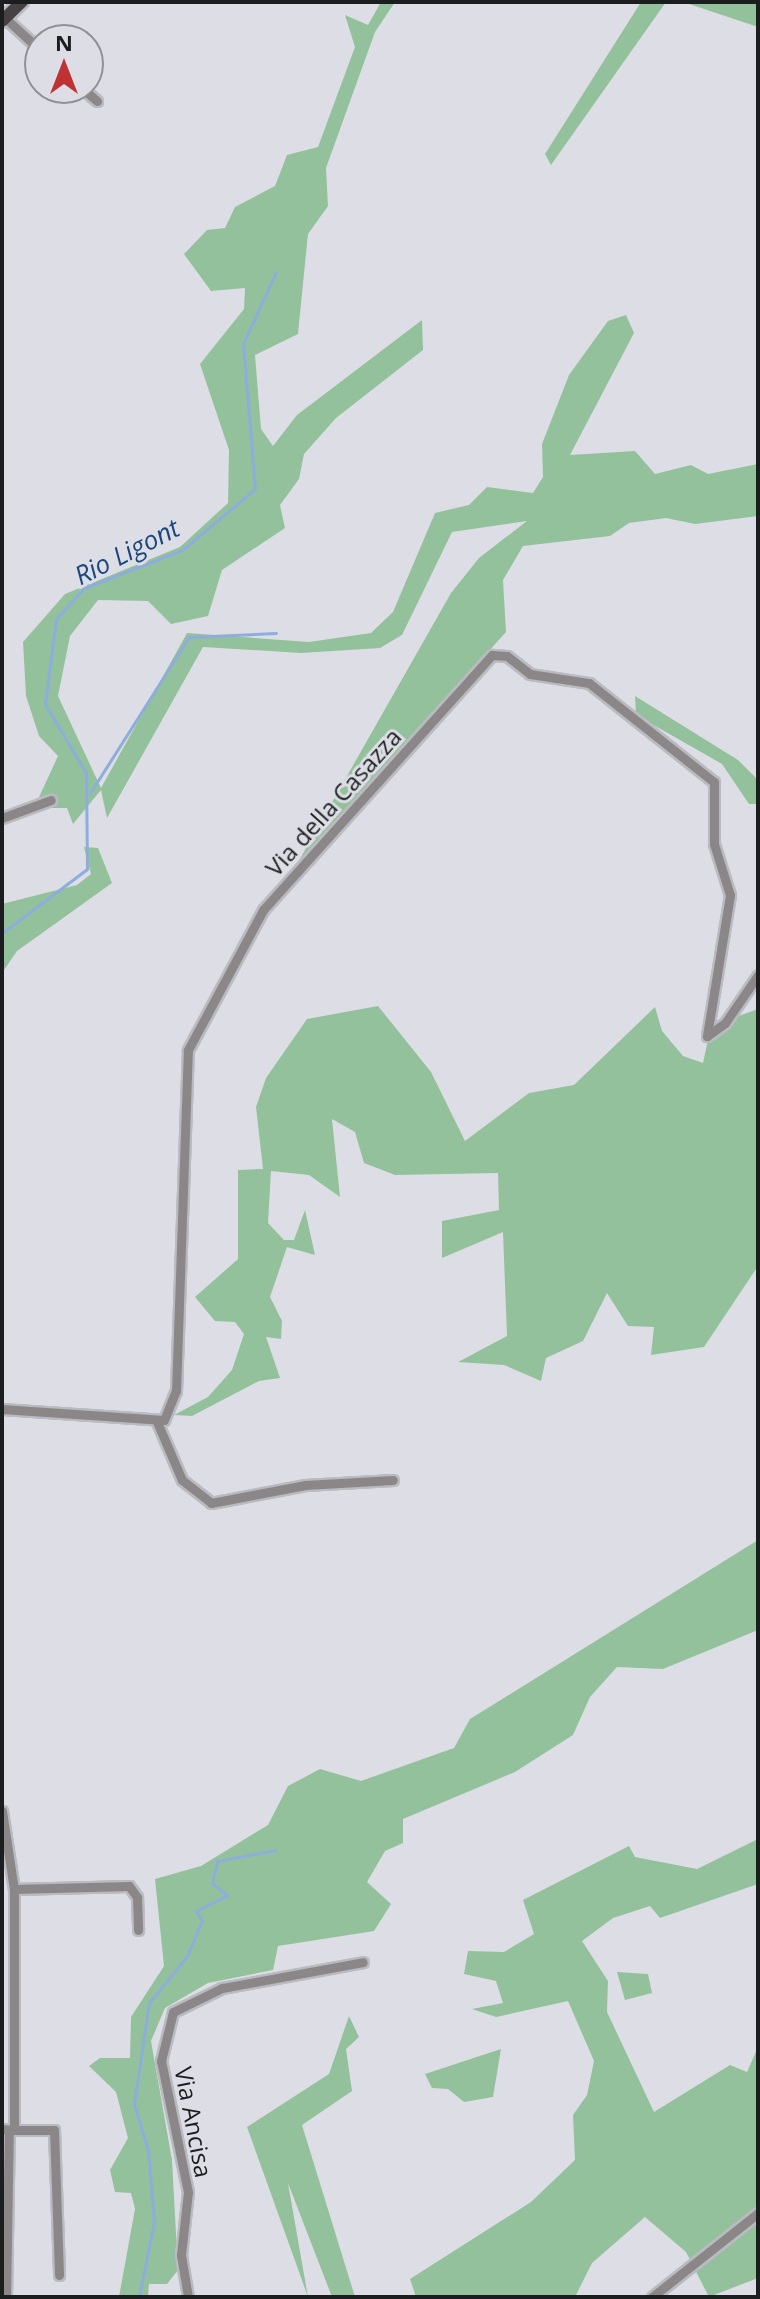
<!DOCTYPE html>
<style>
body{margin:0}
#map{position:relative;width:760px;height:2299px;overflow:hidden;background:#dddee5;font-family:"Open Sans",sans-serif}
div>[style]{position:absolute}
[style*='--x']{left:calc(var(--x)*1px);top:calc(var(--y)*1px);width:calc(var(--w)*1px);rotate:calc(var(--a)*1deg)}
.green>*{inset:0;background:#93c19c}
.stream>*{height:3px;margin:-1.5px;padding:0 1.5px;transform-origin:1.5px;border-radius:1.5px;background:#8daedc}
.roads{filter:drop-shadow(2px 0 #babbc1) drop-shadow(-2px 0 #babbc1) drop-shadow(0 2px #babbc1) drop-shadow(0 -2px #babbc1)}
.minor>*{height:9px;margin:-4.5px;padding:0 4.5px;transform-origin:4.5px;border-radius:4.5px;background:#8b8788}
.major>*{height:12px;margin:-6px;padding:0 6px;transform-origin:6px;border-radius:6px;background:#474143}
span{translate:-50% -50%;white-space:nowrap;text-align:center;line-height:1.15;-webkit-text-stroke:6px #dddee5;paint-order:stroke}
.street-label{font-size:24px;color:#1c1d1f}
.water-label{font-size:26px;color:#1a467e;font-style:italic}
.frame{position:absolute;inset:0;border:4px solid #1c1d1f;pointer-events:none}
.north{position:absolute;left:24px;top:24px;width:80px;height:80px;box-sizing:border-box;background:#dddee5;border:2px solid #909196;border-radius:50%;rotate:0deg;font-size:22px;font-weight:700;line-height:32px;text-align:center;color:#1c1d1f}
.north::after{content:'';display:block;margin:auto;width:28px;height:36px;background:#c03133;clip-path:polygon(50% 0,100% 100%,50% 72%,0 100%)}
</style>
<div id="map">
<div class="green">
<i style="clip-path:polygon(381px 2px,395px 2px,375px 32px,326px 168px,328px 206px,308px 234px,298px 334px,255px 355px,261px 429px,273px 446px,297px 415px,422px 320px,423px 350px,336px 418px,304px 454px,299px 479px,280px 505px,285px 528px,222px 570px,208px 616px,171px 624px,148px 601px,98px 600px,70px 636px,58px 696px,101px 788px,187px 633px,309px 642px,371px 633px,393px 612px,435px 513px,469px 505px,487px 487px,533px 493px,543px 477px,542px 444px,569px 375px,608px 321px,626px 315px,634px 333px,570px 455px,635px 451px,655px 474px,691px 465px,708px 474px,758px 464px,758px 516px,695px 524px,666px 518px,629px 523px,610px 536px,523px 546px,503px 580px,506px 632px,297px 864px,451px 593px,479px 558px,527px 521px,452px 532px,402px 635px,380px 648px,301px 653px,203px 647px,107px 818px,101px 790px,73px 824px,67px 808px,34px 808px,58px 756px,39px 736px,26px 696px,23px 642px,65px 594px,180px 547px,228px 503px,229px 450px,200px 364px,244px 309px,245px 288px,211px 291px,184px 254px,207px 230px,225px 228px,235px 207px,275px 186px,287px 155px,318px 147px,355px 47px,345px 15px,368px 25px)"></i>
<i style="clip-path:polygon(641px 2px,666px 2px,551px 165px,545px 154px)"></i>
<i style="clip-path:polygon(683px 2px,758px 2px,758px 27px)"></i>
<i style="clip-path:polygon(635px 696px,738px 760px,758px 780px,758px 804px,749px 804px,722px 764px,636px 715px)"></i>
<i style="clip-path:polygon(84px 847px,98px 848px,112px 883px,17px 951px,2px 973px,2px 904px,77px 885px,91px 874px)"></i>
<i style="clip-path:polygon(378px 1006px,431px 1072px,465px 1141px,529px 1093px,574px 1085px,655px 1007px,662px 1031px,683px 1056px,703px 1063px,711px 1026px,758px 1009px,758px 1266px,704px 1347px,651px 1355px,654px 1327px,628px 1326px,607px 1293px,583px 1341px,546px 1358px,541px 1381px,504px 1365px,458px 1362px,507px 1336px,503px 1232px,442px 1258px,442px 1221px,499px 1210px,498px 1173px,395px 1175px,364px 1163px,355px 1132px,332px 1119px,340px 1197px,309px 1175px,271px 1171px,268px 1223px,284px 1240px,294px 1240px,305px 1210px,315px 1255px,287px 1247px,270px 1297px,282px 1321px,281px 1339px,266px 1337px,280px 1378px,259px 1381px,192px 1416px,174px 1415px,208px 1397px,232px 1370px,244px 1334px,235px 1322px,215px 1321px,195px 1297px,238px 1259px,238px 1170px,263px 1169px,256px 1107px,266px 1078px,307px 1019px)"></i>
<i style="clip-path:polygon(758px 1540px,758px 1630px,663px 1669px,617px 1667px,590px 1697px,573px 1735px,515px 1772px,403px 1819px,403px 1843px,385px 1851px,367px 1882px,391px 1904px,374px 1931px,278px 1946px,273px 1970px,208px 1983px,165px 2008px,151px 2041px,172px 2160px,178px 2270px,167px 2284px,149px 2284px,148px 2297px,119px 2297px,135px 2209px,131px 2193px,115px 2192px,110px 2170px,128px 2138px,116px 2092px,89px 2066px,100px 2058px,130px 2058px,131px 2017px,164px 1966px,155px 1879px,201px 1866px,268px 1825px,288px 1786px,320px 1769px,361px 1781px,454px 1748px,470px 1719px)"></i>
<i style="clip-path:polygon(758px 1839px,758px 1884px,660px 1918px,650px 1906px,613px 1918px,582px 1941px,608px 1981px,607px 2012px,654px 2112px,730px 2065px,747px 2072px,758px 2047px,758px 2278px,709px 2297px,686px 2252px,645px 2217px,592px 2263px,575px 2297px,416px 2297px,410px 2279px,531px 2202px,575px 2160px,573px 2115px,587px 2095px,594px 2061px,568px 2001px,496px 2017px,472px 2009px,503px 2003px,496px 1981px,464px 1974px,468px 1951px,504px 1952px,534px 1934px,523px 1900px,629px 1846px,635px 1857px,697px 1869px)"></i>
<i style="clip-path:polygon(617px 1972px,648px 1974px,652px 1993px,625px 2000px)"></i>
<i style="clip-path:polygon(349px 2016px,359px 2037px,346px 2049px,352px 2091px,302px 2125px,355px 2297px,332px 2297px,288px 2183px,308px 2297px,247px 2127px,329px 2074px)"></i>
<i style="clip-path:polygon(501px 2049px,493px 2097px,464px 2102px,448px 2089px,432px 2088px,425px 2074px)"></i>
</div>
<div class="stream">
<i style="--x:90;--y:793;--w:185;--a:-57.6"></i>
<i style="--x:189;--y:637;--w:87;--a:-2.6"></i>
<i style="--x:2;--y:933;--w:106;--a:-37"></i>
<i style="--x:87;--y:869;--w:96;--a:-90.6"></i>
<i style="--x:86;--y:773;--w:80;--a:-120.7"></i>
<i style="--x:45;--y:704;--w:86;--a:-82.6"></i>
<i style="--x:56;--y:619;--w:42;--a:-47.9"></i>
<i style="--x:84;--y:588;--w:105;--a:-21.2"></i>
<i style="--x:182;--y:550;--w:95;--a:-39.9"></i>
<i style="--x:255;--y:489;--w:145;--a:-94.7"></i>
<i style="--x:243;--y:344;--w:79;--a:-65.4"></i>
<i style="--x:139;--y:2297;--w:77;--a:-78.8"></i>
<i style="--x:154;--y:2221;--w:71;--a:-94.8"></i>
<i style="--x:148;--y:2150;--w:48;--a:-106.9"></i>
<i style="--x:134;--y:2104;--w:102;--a:-81.6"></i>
<i style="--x:149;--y:2003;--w:60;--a:-51"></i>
<i style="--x:187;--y:1956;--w:38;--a:-67"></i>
<i style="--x:202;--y:1921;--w:12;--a:-121"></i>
<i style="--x:196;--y:1911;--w:35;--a:-27"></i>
<i style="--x:227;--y:1895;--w:19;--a:-141"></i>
<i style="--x:212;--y:1883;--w:23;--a:-77"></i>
<i style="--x:217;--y:1861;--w:60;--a:-10.6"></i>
</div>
<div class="roads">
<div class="minor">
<i style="--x:5;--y:18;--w:47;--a:42.4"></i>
<i style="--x:82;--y:88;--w:20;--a:41"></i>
<i style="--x:2;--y:818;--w:52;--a:-20.2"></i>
<i style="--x:2;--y:1409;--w:162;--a:3.9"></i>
<i style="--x:164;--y:1420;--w:31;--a:-68"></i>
<i style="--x:176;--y:1391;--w:341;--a:-88"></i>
<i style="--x:188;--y:1050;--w:159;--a:-61.8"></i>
<i style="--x:263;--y:910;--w:343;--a:-48.1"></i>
<i style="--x:492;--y:655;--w:15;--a:4"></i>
<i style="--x:507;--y:656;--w:29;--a:38"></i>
<i style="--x:530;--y:674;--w:60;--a:8.7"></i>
<i style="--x:589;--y:683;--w:159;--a:38.4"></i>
<i style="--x:714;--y:782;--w:62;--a:90"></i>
<i style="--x:714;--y:844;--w:53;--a:72.6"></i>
<i style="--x:730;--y:895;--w:143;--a:99.3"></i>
<i style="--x:707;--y:1036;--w:22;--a:-36"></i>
<i style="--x:725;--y:1023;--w:58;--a:-55.5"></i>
<i style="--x:157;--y:1422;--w:63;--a:66.7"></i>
<i style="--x:182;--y:1480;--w:37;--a:38"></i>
<i style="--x:211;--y:1503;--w:96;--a:-10.8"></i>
<i style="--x:305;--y:1485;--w:88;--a:-3.3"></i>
<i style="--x:2;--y:1811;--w:79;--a:81.3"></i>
<i style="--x:14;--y:1889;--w:241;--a:90"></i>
<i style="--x:14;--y:2130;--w:12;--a:-175"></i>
<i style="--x:14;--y:1889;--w:115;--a:-1.5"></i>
<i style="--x:129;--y:1886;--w:14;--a:54"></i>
<i style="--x:137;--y:1897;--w:33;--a:88"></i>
<i style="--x:14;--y:2130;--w:40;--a:0"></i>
<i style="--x:54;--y:2130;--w:145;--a:88"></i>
<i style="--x:6;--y:2297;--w:167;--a:-89"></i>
<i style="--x:188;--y:2297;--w:43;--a:-99.5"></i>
<i style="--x:181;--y:2255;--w:63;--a:-83.7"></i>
<i style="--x:188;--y:2192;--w:134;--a:-101.6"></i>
<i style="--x:161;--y:2061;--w:50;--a:-76.2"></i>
<i style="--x:173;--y:2012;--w:55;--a:-26.1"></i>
<i style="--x:222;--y:1988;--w:143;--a:-10.4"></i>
<i style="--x:652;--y:2297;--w:135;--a:-38.4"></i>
</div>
<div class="major">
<i style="--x:2;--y:21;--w:28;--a:-44"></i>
</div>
</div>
<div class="street-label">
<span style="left:333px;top:802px;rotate:-48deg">Via della Casazza</span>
<span style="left:194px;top:2122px;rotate:79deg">Via Ancisa</span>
</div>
<div class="water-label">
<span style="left:127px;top:552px;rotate:-27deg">Rio Ligont</span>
</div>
<div class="frame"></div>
<div class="north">N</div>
</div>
